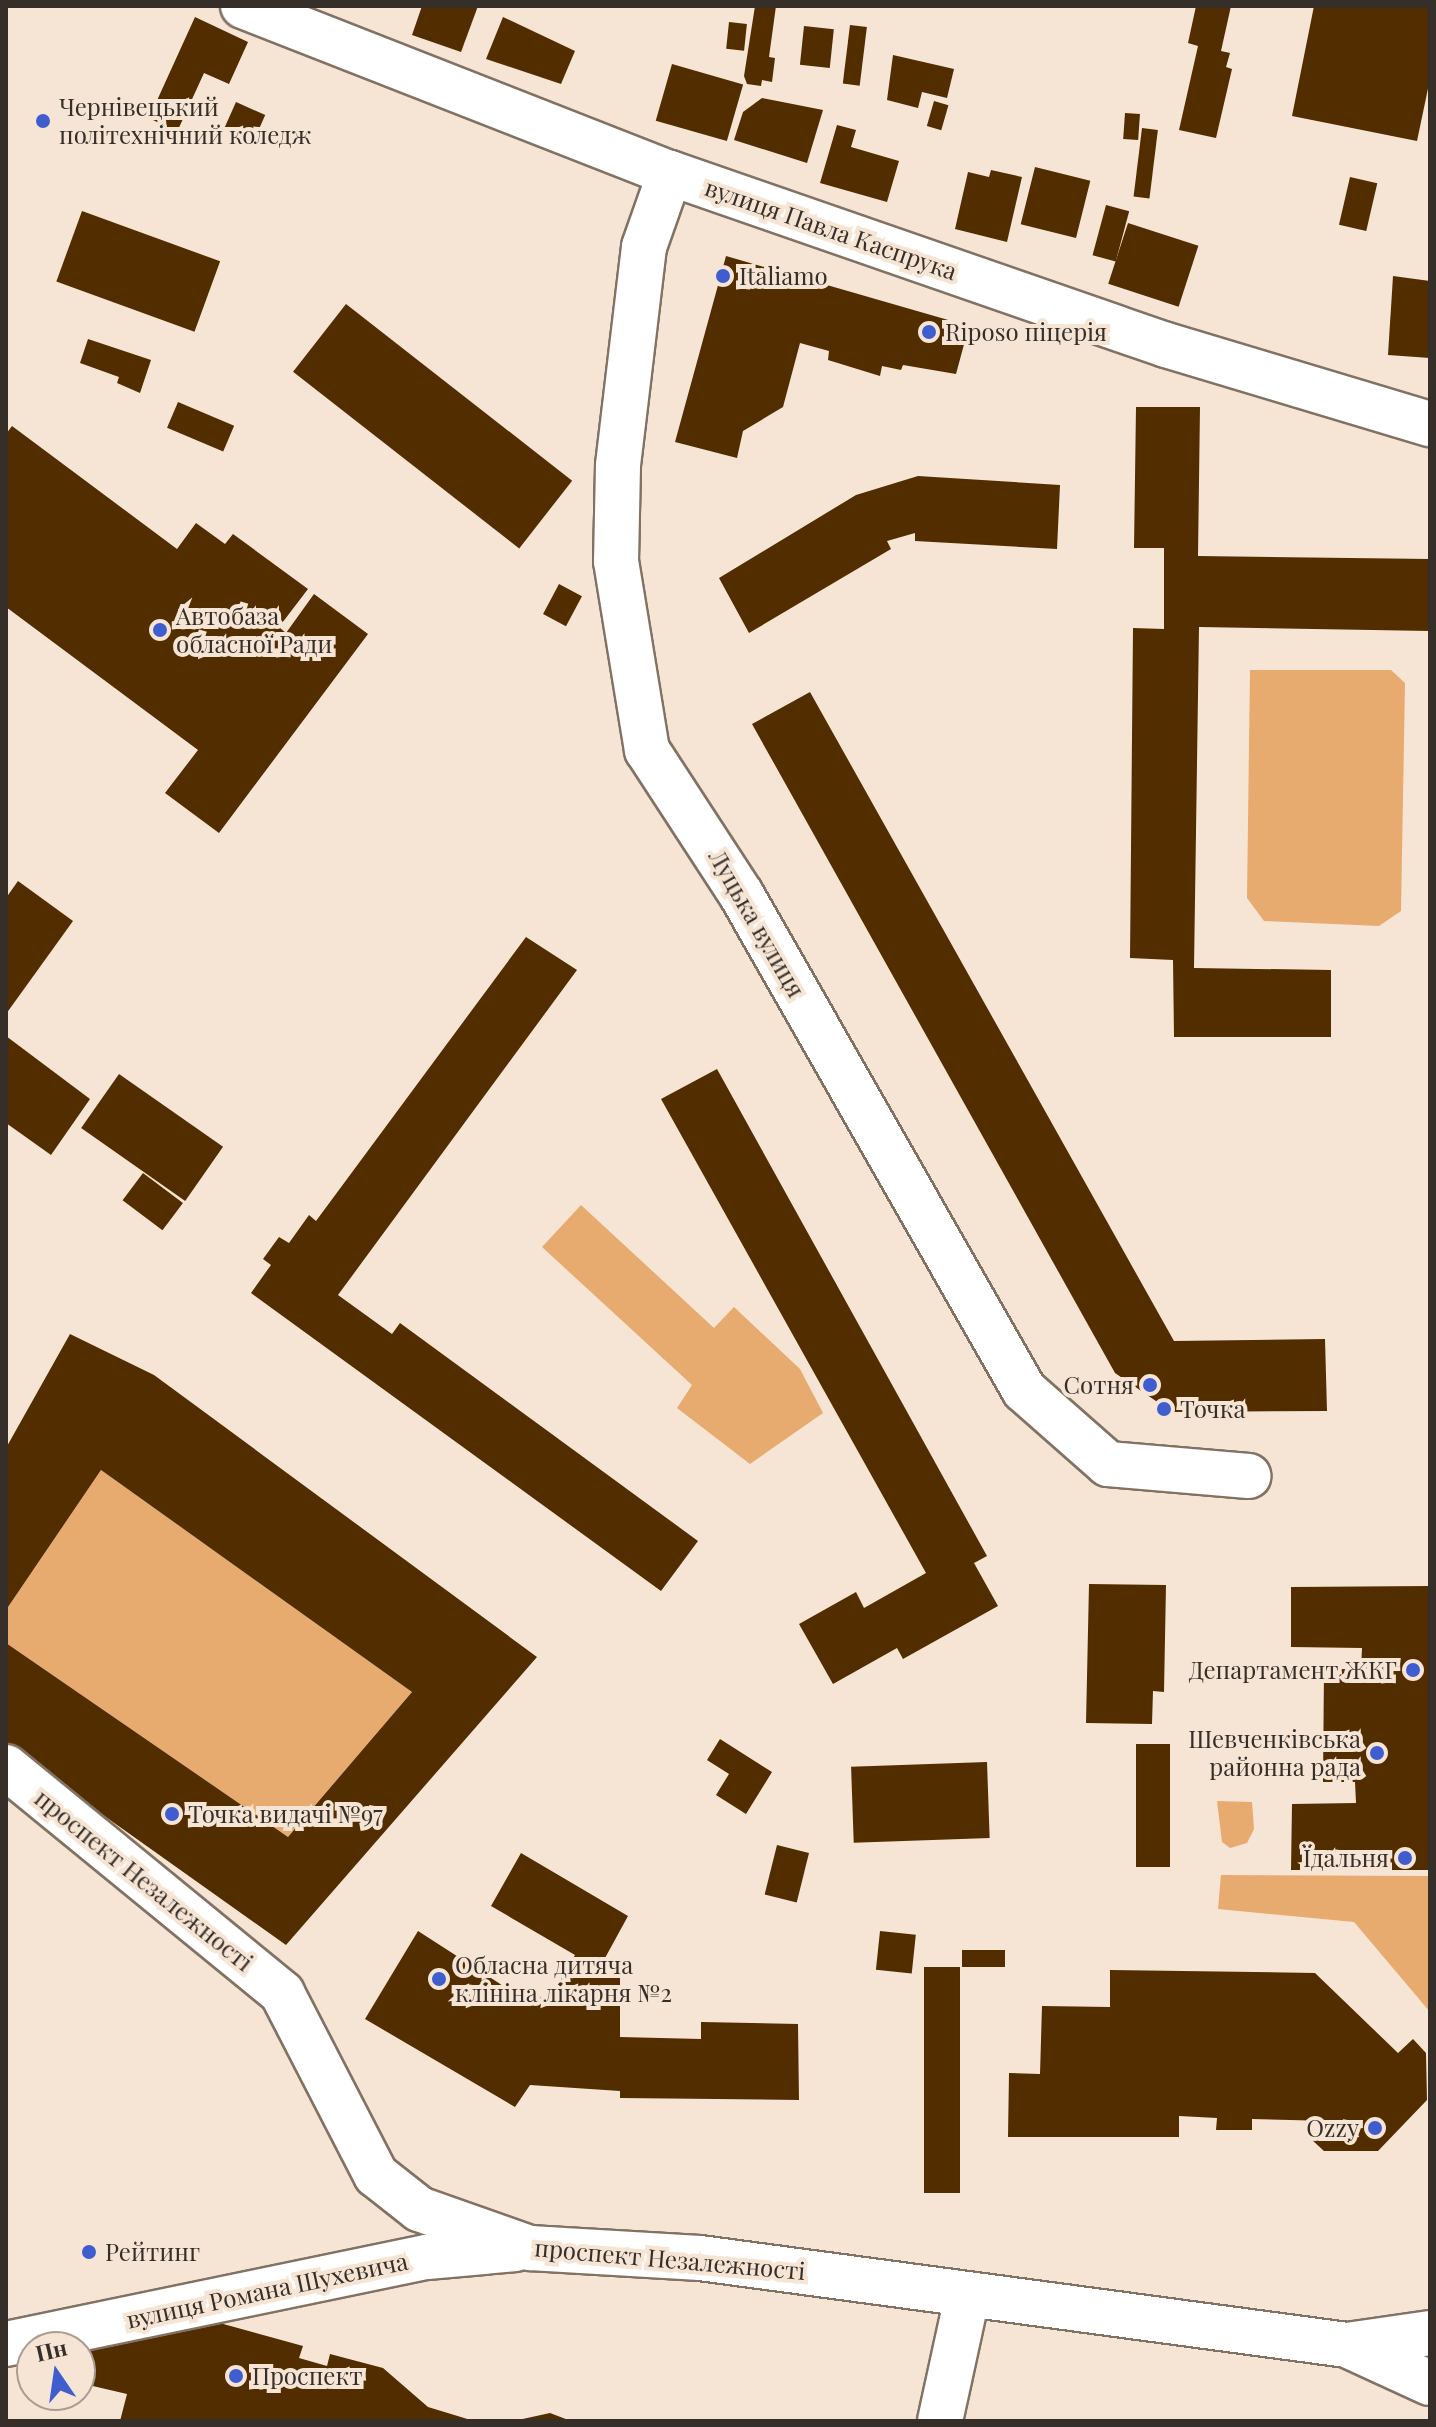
<!DOCTYPE html>
<meta charset="utf-8">
<style>
body{margin:0}
#map{position:relative;width:1436px;height:2427px;overflow:hidden;background:#f6e5d5;font-family:"Playfair Display",serif}
div>[style]{position:absolute}
[style*='--x']{left:calc(var(--x)*1px);top:calc(var(--y)*1px);width:calc(var(--w)*1px);rotate:calc(var(--a)*1deg)}
.green>*{inset:0;background:#e7ab6f}
.building>*{inset:0;background:#512d00;transform-origin:0 0}
.roads{filter:drop-shadow(2px 0 #817264) drop-shadow(-2px 0 #817264) drop-shadow(0 2px #817264) drop-shadow(0 -2px #817264)}
.minor>*{height:44px;margin:-22px;padding:0 22px;transform-origin:22px;border-radius:22px;background:#fff}
.dots>*{width:22px;height:22px;translate:-50% -50%;box-sizing:border-box;border:4px solid #f6e5d5;border-radius:50%}
span{translate:-50% -50%;white-space:nowrap;text-align:center;line-height:1.15;-webkit-text-stroke:8px #f6e5d5;paint-order:stroke}
.poi-label{font-size:24px;color:#362f29}
.left{translate:0 -50%;text-align:left}
.right{translate:-100% -50%;text-align:right}
.street-label{font-size:24px;color:#362f29}
.frame{position:absolute;inset:0;border:8px solid #362f29;pointer-events:none}
.north{position:absolute;left:16px;top:2331px;width:80px;height:80px;box-sizing:border-box;background:#f6e5d5;border:2px solid #a99c90;border-radius:50%;rotate:347deg;font-size:22px;font-weight:700;line-height:32px;text-align:center;color:#362f29}
.north::after{content:'';display:block;margin:auto;width:28px;height:36px;background:#3f5dcf;clip-path:polygon(50% 0,100% 100%,50% 72%,0 100%)}
</style>
<div id="map">
<div class="green">
<i style="clip-path:polygon(1250px 670px,1391px 670px,1405px 683px,1401px 911px,1379px 926px,1264px 921px,1247px 898px)"></i>
<i style="clip-path:polygon(581px 1205px,714px 1328px,734px 1307px,800px 1369px,823px 1413px,750px 1464px,677px 1408px,692px 1385px,542px 1247px)"></i>
<i style="clip-path:polygon(101px 1470px,412px 1692px,288px 1837px,6px 1643px,6px 1610px)"></i>
<i style="clip-path:polygon(1217px 1801px,1252px 1802px,1254px 1829px,1247px 1843px,1230px 1848px,1222px 1842px)"></i>
<i style="clip-path:polygon(1221px 1875px,1430px 1876px,1430px 2012px,1354px 1922px,1218px 1909px)"></i>
</div>
<div class="building">
<i style="clip-path:polygon(422px 6px,478px 6px,461px 52px,412px 35px)"></i>
<i style="clip-path:polygon(755px 6px,776px 6px,769px 57px,775px 58px,772px 82px,762px 80px,761px 86px,747px 84px,744px 76px)"></i>
<i style="clip-path:polygon(1196px 6px,1231px 6px,1221px 51px,1230px 53px,1226px 67px,1232px 69px,1216px 138px,1179px 130px,1198px 46px,1188px 43px)"></i>
<i style="clip-path:polygon(1314px 6px,1430px 6px,1430px 79px,1417px 141px,1292px 116px)"></i>
<i style="clip-path:polygon(195px 17px,248px 42px,229px 84px,204px 73px,177px 132px,149px 118px)"></i>
<i style="clip-path:polygon(503px 17px,575px 51px,561px 84px,486px 59px)"></i>
<i style="left:729px;top:22px;width:18px;height:27px;rotate:6deg"></i>
<i style="left:850px;top:25px;width:17px;height:59px;rotate:7deg"></i>
<i style="left:804px;top:26px;width:30px;height:39px;rotate:6deg"></i>
<i style="clip-path:polygon(893px 55px,954px 69px,947px 98px,922px 92px,918px 108px,887px 100px)"></i>
<i style="left:672px;top:64px;width:74px;height:59px;rotate:16deg"></i>
<i style="clip-path:polygon(762px 98px,823px 110px,807px 163px,734px 140px,743px 112px)"></i>
<i style="left:934px;top:101px;width:15px;height:26px;rotate:16deg"></i>
<i style="left:236px;top:102px;width:32px;height:28px;rotate:24deg"></i>
<i style="left:1125px;top:113px;width:15px;height:26px;rotate:4deg"></i>
<i style="clip-path:polygon(837px 125px,856px 130px,851px 147px,899px 161px,887px 202px,820px 183px)"></i>
<i style="left:1142px;top:128px;width:16px;height:69px;rotate:7deg"></i>
<i style="left:1035px;top:167px;width:57px;height:59px;rotate:14deg"></i>
<i style="clip-path:polygon(991px 170px,1022px 177px,1007px 242px,955px 229px,968px 172px,989px 177px)"></i>
<i style="left:1350px;top:177px;width:28px;height:49px;rotate:13deg"></i>
<i style="left:1106px;top:205px;width:24px;height:52px;rotate:15deg"></i>
<i style="left:82px;top:211px;width:147px;height:75px;rotate:20deg"></i>
<i style="left:1128px;top:223px;width:74px;height:64px;rotate:18deg"></i>
<i style="clip-path:polygon(726px 256px,969px 326px,956px 374px,903px 365px,901px 370px,882px 366px,880px 376px,828px 360px,829px 351px,800px 343px,783px 407px,743px 431px,737px 458px,675px 442px)"></i>
<i style="clip-path:polygon(1393px 276px,1430px 281px,1430px 358px,1388px 355px)"></i>
<i style="left:346px;top:304px;width:287px;height:86px;rotate:38deg"></i>
<i style="clip-path:polygon(88px 339px,151px 360px,140px 393px,117px 383px,119px 377px,80px 363px)"></i>
<i style="left:178px;top:402px;width:61px;height:28px;rotate:23deg"></i>
<i style="clip-path:polygon(1136px 407px,1200px 407px,1198px 556px,1430px 559px,1430px 631px,1199px 627px,1194px 968px,1331px 970px,1331px 1037px,1174px 1037px,1173px 960px,1130px 958px,1133px 628px,1164px 629px,1164px 548px,1134px 548px)"></i>
<i style="clip-path:polygon(12px 426px,177px 549px,196px 523px,225px 544px,233px 534px,308px 589px,279px 627px,286px 633px,314px 594px,368px 634px,219px 833px,165px 793px,198px 750px,6px 607px,6px 434px)"></i>
<i style="clip-path:polygon(918px 476px,1060px 485px,1057px 549px,915px 541px,915px 533px,887px 541px,891px 549px,749px 633px,719px 578px,856px 495px)"></i>
<i style="left:559px;top:584px;width:26px;height:34px;rotate:28deg"></i>
<i style="clip-path:polygon(810px 692px,1174px 1341px,1325px 1339px,1327px 1411px,1172px 1412px,1115px 1373px,752px 724px)"></i>
<i style="clip-path:polygon(18px 881px,73px 921px,6px 1014px,6px 898px)"></i>
<i style="clip-path:polygon(526px 937px,577px 970px,338px 1295px,392px 1334px,400px 1323px,698px 1541px,661px 1591px,251px 1293px,271px 1265px,263px 1259px,279px 1237px,289px 1243px,309px 1215px,316px 1221px)"></i>
<i style="clip-path:polygon(6px 1036px,90px 1099px,51px 1155px,6px 1123px)"></i>
<i style="clip-path:polygon(717px 1069px,987px 1556px,974px 1563px,998px 1606px,903px 1659px,897px 1648px,833px 1684px,799px 1624px,856px 1592px,864px 1608px,926px 1573px,661px 1099px)"></i>
<i style="left:119px;top:1074px;width:127px;height:66px;rotate:35deg"></i>
<i style="left:143px;top:1173px;width:50px;height:34px;rotate:37deg"></i>
<i style="clip-path:polygon(70px 1334px,154px 1375px,537px 1657px,286px 1945px,6px 1746px,6px 1643px,288px 1837px,412px 1692px,101px 1470px,6px 1610px,6px 1448px)"></i>
<i style="clip-path:polygon(1089px 1584px,1166px 1585px,1164px 1692px,1153px 1691px,1152px 1724px,1086px 1723px)"></i>
<i style="clip-path:polygon(1430px 1586px,1430px 1870px,1291px 1870px,1292px 1804px,1356px 1803px,1355px 1782px,1323px 1782px,1324px 1668px,1361px 1670px,1362px 1648px,1291px 1647px,1291px 1587px)"></i>
<i style="clip-path:polygon(720px 1739px,772px 1772px,746px 1814px,716px 1795px,729px 1774px,707px 1760px)"></i>
<i style="left:1136px;top:1744px;width:34px;height:123px"></i>
<i style="left:987px;top:1762px;width:76px;height:136px;rotate:88deg"></i>
<i style="left:777px;top:1845px;width:33px;height:51px;rotate:14deg"></i>
<i style="clip-path:polygon(521px 1853px,628px 1916px,599px 1969px,620px 1967px,620px 2037px,701px 2039px,701px 2022px,798px 2024px,799px 2100px,620px 2098px,620px 2091px,530px 2085px,515px 2107px,365px 2019px,418px 1931px,522px 1998px,527px 1989px,548px 2002px,575px 1955px,491px 1906px)"></i>
<i style="left:880px;top:1931px;width:36px;height:39px;rotate:6deg"></i>
<i style="left:962px;top:1950px;width:43px;height:17px"></i>
<i style="left:924px;top:1967px;width:36px;height:226px"></i>
<i style="clip-path:polygon(1110px 1970px,1315px 1973px,1398px 2053px,1413px 2039px,1426px 2053px,1427px 2100px,1378px 2151px,1324px 2151px,1311px 2139px,1330px 2121px,1252px 2119px,1252px 2130px,1216px 2130px,1217px 2118px,1179px 2116px,1179px 2137px,1008px 2137px,1009px 2073px,1040px 2074px,1042px 2006px,1110px 2007px)"></i>
<i style="clip-path:polygon(216px 2322px,303px 2346px,299px 2358px,327px 2366px,330px 2354px,383px 2368px,428px 2407px,474px 2421px,120px 2421px,127px 2394px,80px 2383px,85px 2351px)"></i>
<i style="clip-path:polygon(550px 2413px,571px 2421px,518px 2421px,518px 2420px)"></i>
</div>
<div class="roads">
<div class="minor">
<i style="--x:243;--y:6;--w:458;--a:21.4"></i>
<i style="--x:670;--y:173;--w:525;--a:19.13"></i>
<i style="--x:1166;--y:345;--w:276;--a:16.7"></i>
<i style="--x:670;--y:173;--w:78;--a:109.4"></i>
<i style="--x:644;--y:247;--w:221;--a:96.8"></i>
<i style="--x:618;--y:466;--w:95;--a:91.2"></i>
<i style="--x:616;--y:561;--w:192;--a:80.7"></i>
<i style="--x:647;--y:750;--w:172;--a:56.9"></i>
<i style="--x:741;--y:894;--w:571;--a:60.29"></i>
<i style="--x:1024;--y:1390;--w:112;--a:41.4"></i>
<i style="--x:1108;--y:1464;--w:141;--a:4.9"></i>
<i style="--x:6;--y:1767;--w:357;--a:39.3"></i>
<i style="--x:282;--y:1993;--w:205;--a:62.7"></i>
<i style="--x:376;--y:2175;--w:55;--a:38.3"></i>
<i style="--x:419;--y:2209;--w:118;--a:19.4"></i>
<i style="--x:530;--y:2248;--w:170;--a:3.4"></i>
<i style="--x:700;--y:2258;--w:653;--a:7.66"></i>
<i style="--x:1347;--y:2345;--w:91;--a:24.6"></i>
<i style="--x:6;--y:2344;--w:430;--a:-11.7"></i>
<i style="--x:427;--y:2257;--w:89;--a:-5.1"></i>
<i style="--x:1347;--y:2345;--w:84;--a:-8.2"></i>
<i style="--x:940;--y:2421;--w:127;--a:-77.7"></i>
</div>
</div>
<div class="dots">
<i style="left:43px;top:121px;background:#3f5dcf"></i>
<i style="left:723px;top:276px;background:#3f5dcf"></i>
<i style="left:929px;top:332px;background:#3f5dcf"></i>
<i style="left:160px;top:630px;background:#3f5dcf"></i>
<i style="left:1150px;top:1385px;background:#3f5dcf"></i>
<i style="left:1164px;top:1409px;background:#3f5dcf"></i>
<i style="left:1413px;top:1670px;background:#3f5dcf"></i>
<i style="left:1377px;top:1753px;background:#3f5dcf"></i>
<i style="left:172px;top:1814px;background:#3f5dcf"></i>
<i style="left:1405px;top:1858px;background:#3f5dcf"></i>
<i style="left:439px;top:1979px;background:#3f5dcf"></i>
<i style="left:1375px;top:2128px;background:#3f5dcf"></i>
<i style="left:89px;top:2252px;background:#3f5dcf"></i>
<i style="left:236px;top:2376px;background:#3f5dcf"></i>
</div>
<div class="poi-label">
<span class="left" style="left:59px;top:121px">Чернівецький<br>політехнічний коледж</span>
<span class="left" style="left:739px;top:276px">Italiamo</span>
<span class="left" style="left:945px;top:332px">Riposo піцерія</span>
<span class="left" style="left:176px;top:630px">Автобаза<br>обласної Ради</span>
<span class="right" style="left:1134px;top:1385px">Сотня</span>
<span class="left" style="left:1180px;top:1409px">Точка</span>
<span class="right" style="left:1397px;top:1670px">Департамент ЖКГ</span>
<span class="right" style="left:1361px;top:1753px">Шевченківська<br>районна рада</span>
<span class="left" style="left:188px;top:1814px">Точка видачі №97</span>
<span class="right" style="left:1389px;top:1858px">Їдальня</span>
<span class="left" style="left:455px;top:1979px">Обласна дитяча<br>клініна лікарня №2</span>
<span class="right" style="left:1359px;top:2128px">Ozzy</span>
<span class="left" style="left:105px;top:2252px">Рейтинг</span>
<span class="left" style="left:252px;top:2376px">Проспект</span>
</div>
<div class="street-label">
<span style="left:831px;top:229px;rotate:19deg">вулиця Павла Каспрука</span>
<span style="left:757px;top:923px;rotate:60deg">Луцька вулиця</span>
<span style="left:144px;top:1880px;rotate:39deg">проспект Незалежності</span>
<span style="left:670px;top:2259px;rotate:5deg">проспект Незалежності</span>
<span style="left:267px;top:2290px;rotate:-12deg">вулиця Романа Шухевича</span>
</div>
<div class="frame"></div>
<div class="north">Пн</div>
</div>
